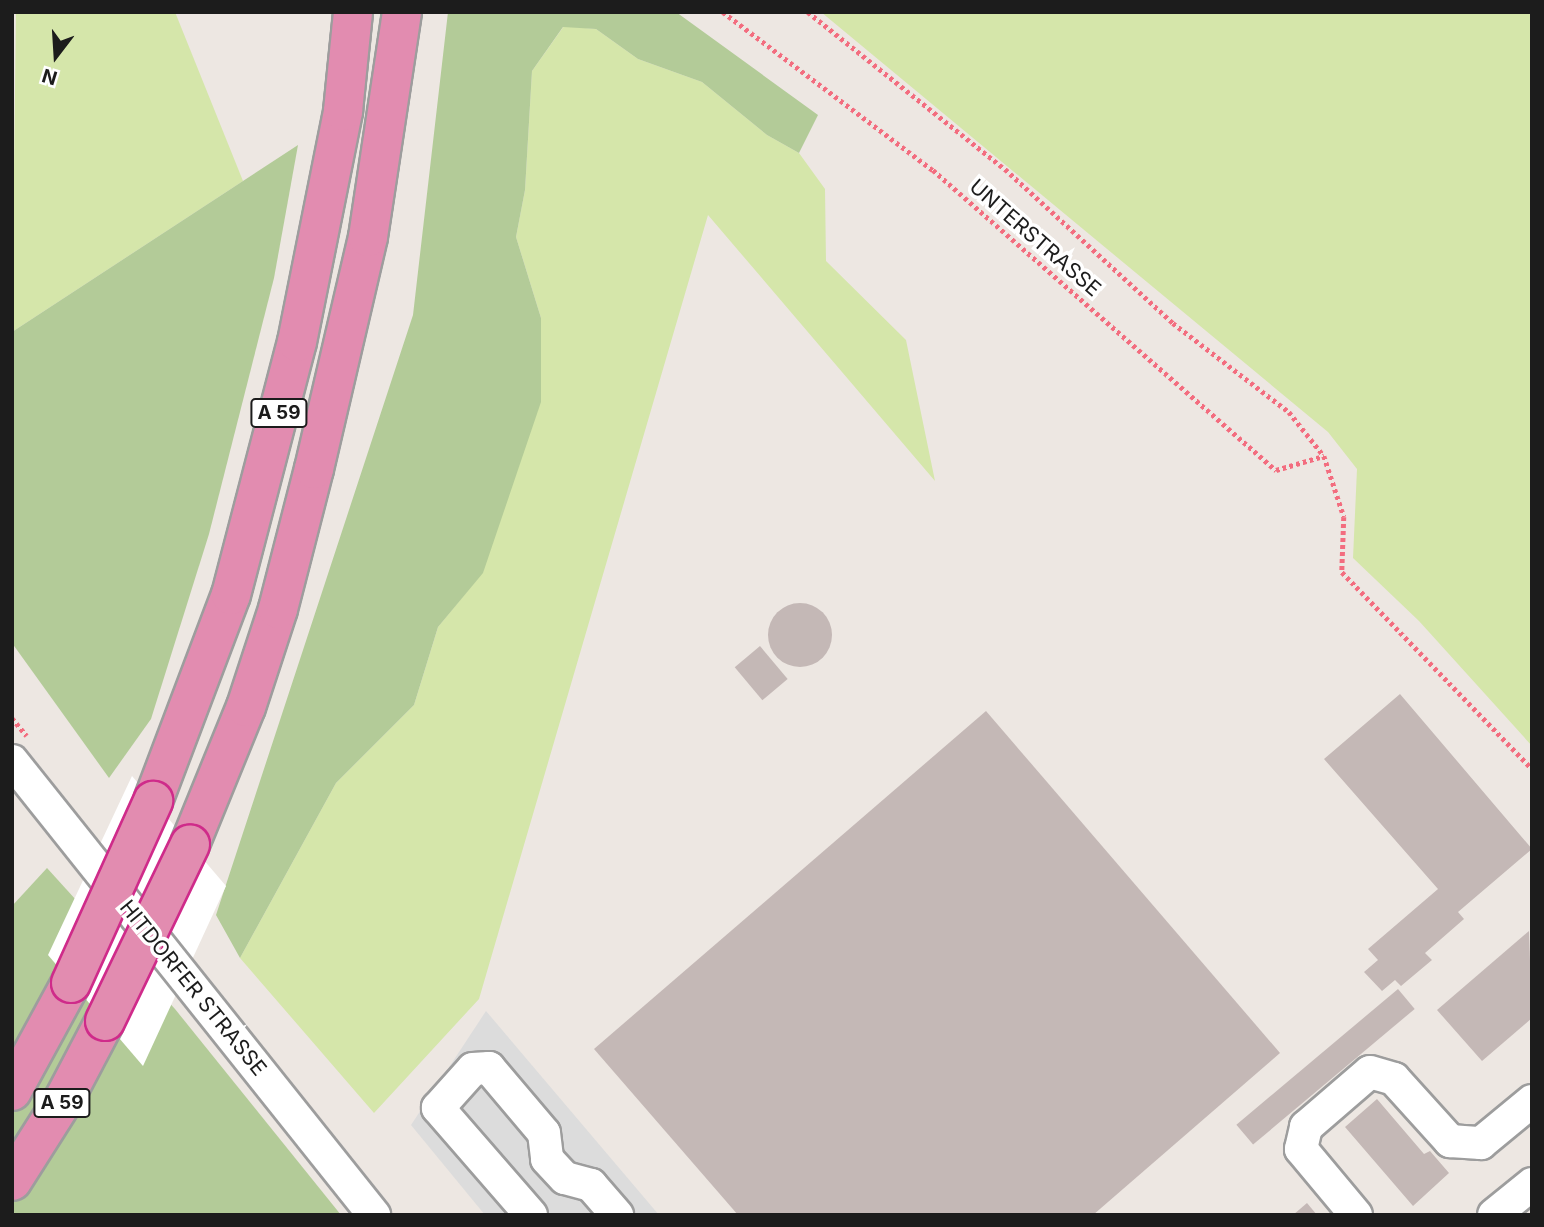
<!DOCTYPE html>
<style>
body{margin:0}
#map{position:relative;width:1544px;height:1227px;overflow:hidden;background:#ede7e2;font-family:Inter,sans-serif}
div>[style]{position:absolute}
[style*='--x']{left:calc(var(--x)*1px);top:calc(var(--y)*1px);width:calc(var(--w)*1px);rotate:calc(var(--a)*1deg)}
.grass>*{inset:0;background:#d5e6aa}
.forest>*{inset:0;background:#b3cb98}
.parking>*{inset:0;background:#dcdcdc}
.pier>*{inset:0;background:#fff}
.building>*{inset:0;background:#c4b8b6;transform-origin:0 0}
.round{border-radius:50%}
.path>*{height:4.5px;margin-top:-2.25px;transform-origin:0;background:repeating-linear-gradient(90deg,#f36d7f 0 3.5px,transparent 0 7px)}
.roads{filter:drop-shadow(2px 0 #9d9d9d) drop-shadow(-2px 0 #9d9d9d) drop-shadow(0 2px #9d9d9d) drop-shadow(0 -2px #9d9d9d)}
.minor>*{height:32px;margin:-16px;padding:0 16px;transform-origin:16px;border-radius:16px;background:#fff}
.highway>*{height:38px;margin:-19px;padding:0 19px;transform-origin:19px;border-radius:19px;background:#e28cb0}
.bridges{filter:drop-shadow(2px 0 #cf2b8a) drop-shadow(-2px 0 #cf2b8a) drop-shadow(0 2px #cf2b8a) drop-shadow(0 -2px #cf2b8a)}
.highway-bridge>*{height:38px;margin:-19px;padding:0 19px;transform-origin:19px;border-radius:19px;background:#e28cb0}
span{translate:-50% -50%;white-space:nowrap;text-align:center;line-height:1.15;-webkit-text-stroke:7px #fff;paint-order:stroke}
.shield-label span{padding:2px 5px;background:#fff;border:2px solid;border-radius:5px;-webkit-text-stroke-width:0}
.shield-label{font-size:19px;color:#1c1c1c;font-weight:700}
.street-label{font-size:21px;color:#1c1c1c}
.frame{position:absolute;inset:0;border:14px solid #1c1c1c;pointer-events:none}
.north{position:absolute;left:21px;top:21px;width:70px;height:70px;-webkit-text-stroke:5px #fff;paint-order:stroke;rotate:197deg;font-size:19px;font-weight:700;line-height:28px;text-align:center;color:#1c1c1c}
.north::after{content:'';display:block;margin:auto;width:24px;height:32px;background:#1c1c1c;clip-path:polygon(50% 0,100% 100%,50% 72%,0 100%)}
</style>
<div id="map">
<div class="grass">
<i style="clip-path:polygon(16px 12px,175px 12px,243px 181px,12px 332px)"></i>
<i style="clip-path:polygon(821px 12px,1532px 12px,1532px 746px,1419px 621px,1353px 558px,1357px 469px,1328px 432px)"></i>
<i style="clip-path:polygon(564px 26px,596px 29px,638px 59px,702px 82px,767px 135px,799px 153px,825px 189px,826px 261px,906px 340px,935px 481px,708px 215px,479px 999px,374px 1113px,240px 958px,336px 783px,414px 705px,438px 627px,483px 572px,541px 318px,516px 237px,525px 190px,532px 71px)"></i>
</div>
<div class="forest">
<i style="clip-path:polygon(448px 12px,676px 12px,818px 115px,799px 153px,767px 135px,702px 82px,638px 59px,596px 29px,563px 27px,532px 71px,525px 190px,516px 237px,541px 318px,541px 402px,483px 573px,438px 627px,414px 705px,336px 783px,240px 958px,216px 915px,413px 315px)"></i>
<i style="clip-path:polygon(298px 145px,274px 278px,209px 534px,151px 719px,109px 778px,12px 643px,12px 332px)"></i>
<i style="clip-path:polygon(47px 868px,175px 1009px,341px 1215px,12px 1215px,12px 906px)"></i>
</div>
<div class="parking">
<i style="clip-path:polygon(486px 1011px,659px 1215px,485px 1215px,411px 1125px)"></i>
</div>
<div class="pier">
<i style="clip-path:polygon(132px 776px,226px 886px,143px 1066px,48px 955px)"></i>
</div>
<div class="building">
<i class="round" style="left:768px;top:603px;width:64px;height:64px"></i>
<i style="left:760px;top:646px;width:43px;height:33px;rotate:50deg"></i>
<i style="clip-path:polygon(1400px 694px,1532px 849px,1458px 912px,1464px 919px,1425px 953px,1432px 960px,1401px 986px,1395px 980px,1382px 991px,1364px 972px,1378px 960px,1368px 949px,1438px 889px,1324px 759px)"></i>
<i style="clip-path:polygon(986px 711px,1280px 1053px,1093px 1215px,738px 1215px,594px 1049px)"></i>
<i style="clip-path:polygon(1529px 931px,1532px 1018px,1482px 1061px,1437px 1010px)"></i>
<i style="left:1398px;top:989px;width:26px;height:211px;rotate:50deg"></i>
<i style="clip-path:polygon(1377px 1099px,1424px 1154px,1430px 1151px,1449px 1173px,1413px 1206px,1345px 1127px)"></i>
<i style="clip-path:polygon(1307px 1203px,1317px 1215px,1293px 1215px)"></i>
</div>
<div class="path">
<i style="--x:723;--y:12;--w:263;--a:37"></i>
<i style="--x:933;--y:170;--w:456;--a:41.2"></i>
<i style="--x:1276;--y:470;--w:50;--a:-16.3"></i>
<i style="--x:808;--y:12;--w:252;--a:38.6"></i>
<i style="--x:1005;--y:169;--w:228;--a:42.5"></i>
<i style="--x:1173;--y:323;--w:146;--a:37.5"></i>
<i style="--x:1289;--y:412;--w:56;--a:51.5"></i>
<i style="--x:1324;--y:456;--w:64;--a:71.8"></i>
<i style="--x:1344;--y:517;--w:55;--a:92.1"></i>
<i style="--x:1342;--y:572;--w:274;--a:46"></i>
<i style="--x:12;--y:718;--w:23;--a:50"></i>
</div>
<div class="roads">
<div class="minor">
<i style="--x:12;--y:761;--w:581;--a:51.43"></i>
<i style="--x:531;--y:1215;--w:142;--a:-131"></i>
<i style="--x:438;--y:1108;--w:52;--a:-48.1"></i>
<i style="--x:473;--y:1069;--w:16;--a:-4"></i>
<i style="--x:489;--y:1068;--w:85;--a:49.8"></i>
<i style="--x:544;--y:1133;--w:26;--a:83"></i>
<i style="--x:547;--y:1159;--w:26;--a:47"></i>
<i style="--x:565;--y:1178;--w:27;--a:15"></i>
<i style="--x:591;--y:1185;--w:40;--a:49"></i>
<i style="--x:1356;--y:1215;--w:86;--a:-129.8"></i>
<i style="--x:1301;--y:1149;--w:23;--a:-77"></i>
<i style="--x:1306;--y:1127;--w:84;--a:-40.7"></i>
<i style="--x:1370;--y:1072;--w:25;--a:16"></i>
<i style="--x:1394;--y:1079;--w:84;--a:47.9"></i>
<i style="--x:1450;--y:1141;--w:31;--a:4"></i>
<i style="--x:1481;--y:1143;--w:66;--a:-39.5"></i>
<i style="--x:1494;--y:1215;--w:49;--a:-39.2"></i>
</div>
<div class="highway">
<i style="--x:153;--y:801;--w:220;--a:-69.3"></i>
<i style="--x:231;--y:595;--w:261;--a:-75.4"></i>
<i style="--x:297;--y:342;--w:236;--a:-78.7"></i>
<i style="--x:343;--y:111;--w:100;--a:-84.2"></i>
<i style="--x:190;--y:844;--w:148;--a:-67.8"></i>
<i style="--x:246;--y:707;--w:103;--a:-71.9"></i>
<i style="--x:278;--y:609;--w:145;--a:-75.6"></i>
<i style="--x:314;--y:469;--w:238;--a:-76.9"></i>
<i style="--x:368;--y:237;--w:228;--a:-81.4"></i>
<i style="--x:12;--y:1091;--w:123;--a:-61.4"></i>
<i style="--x:12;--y:1181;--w:97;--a:-57.6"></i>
<i style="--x:64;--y:1099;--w:88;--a:-62.3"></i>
</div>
</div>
<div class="bridges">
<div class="highway-bridge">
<i style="--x:71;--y:983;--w:200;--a:-65.7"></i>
<i style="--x:105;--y:1021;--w:196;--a:-64.3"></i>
</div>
</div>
<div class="shield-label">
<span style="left:279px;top:413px">A 59</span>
<span style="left:62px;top:1103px">A 59</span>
</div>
<div class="street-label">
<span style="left:1035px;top:238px;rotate:41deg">UNTERSTRASSE</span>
<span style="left:193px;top:988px;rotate:51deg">HITDORFER STRASSE</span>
</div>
<div class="frame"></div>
<div class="north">N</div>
</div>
